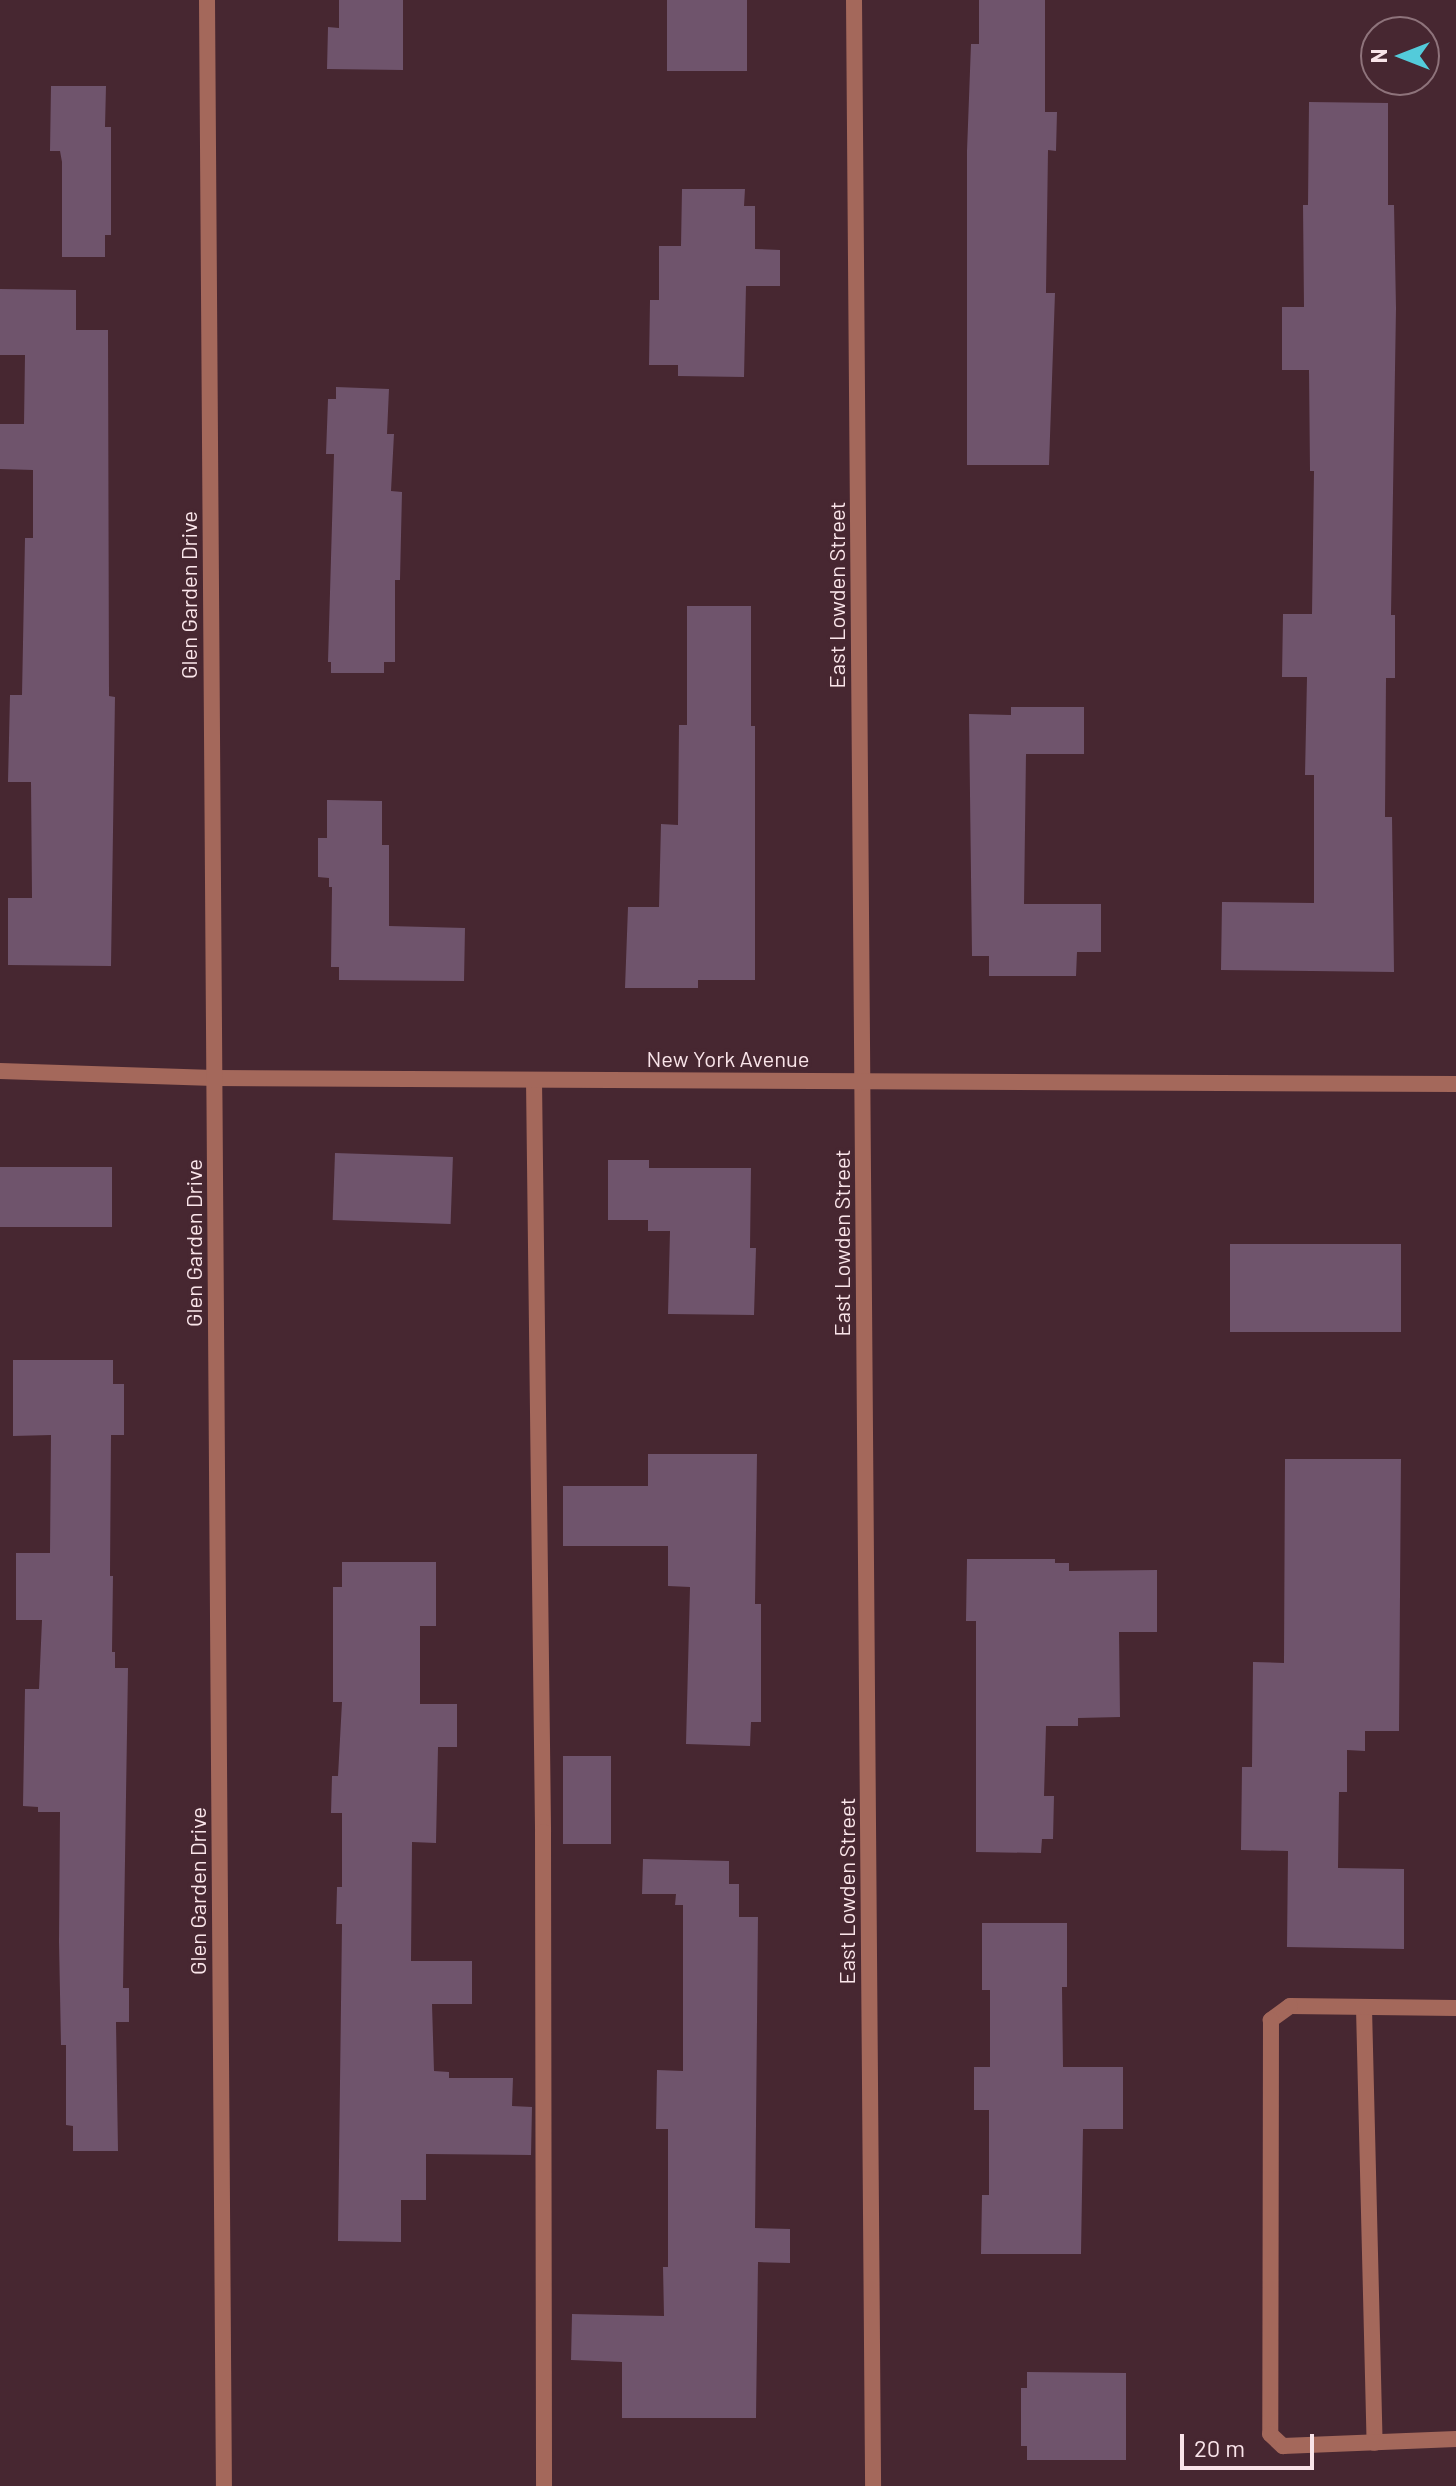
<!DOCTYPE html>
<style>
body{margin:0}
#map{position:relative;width:1456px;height:2486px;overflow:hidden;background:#472731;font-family:Barlow,sans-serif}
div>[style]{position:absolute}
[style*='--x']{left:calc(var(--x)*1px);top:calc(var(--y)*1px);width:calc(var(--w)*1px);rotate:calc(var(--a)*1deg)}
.building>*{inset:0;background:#6f546c;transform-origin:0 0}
.service>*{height:16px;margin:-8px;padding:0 8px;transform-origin:8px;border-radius:8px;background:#a4685b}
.minor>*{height:16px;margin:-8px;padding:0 8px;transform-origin:8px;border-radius:8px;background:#a4685b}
.tertiary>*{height:16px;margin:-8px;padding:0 8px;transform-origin:8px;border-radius:8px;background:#a4685b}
span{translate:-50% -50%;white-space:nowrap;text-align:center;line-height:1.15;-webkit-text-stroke:7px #472731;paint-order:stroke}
.street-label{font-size:22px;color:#f9e4e9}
.north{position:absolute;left:1360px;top:16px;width:80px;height:80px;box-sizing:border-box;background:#472731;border:2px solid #8e737b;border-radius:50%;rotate:270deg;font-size:22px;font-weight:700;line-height:32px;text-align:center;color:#f9e4e9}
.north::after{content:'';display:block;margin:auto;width:28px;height:36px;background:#53cbda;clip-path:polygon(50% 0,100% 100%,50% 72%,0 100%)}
.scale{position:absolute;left:1180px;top:2434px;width:134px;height:36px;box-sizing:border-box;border:4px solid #f9e4e9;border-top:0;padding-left:10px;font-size:24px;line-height:28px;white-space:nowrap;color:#f9e4e9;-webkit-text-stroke:6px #472731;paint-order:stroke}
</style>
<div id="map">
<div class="building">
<i style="clip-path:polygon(339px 0,403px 0,403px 70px,327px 69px,328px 27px,339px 28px)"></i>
<i style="left:667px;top:0;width:80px;height:71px"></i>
<i style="clip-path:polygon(979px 0,1045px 0,1045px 112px,1057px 112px,1056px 151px,1048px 150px,1046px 293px,1055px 293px,1049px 465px,967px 465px,967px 151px,971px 44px,979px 44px)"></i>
<i style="clip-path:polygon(51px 86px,106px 86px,105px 127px,111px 127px,111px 235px,105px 235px,105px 257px,62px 257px,62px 162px,60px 151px,50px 151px)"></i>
<i style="clip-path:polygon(1309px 102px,1388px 103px,1388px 205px,1394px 205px,1396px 308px,1391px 615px,1395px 615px,1395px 678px,1386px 678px,1385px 817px,1392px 817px,1394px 972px,1221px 970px,1222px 902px,1314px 903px,1314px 775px,1305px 775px,1307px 677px,1282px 677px,1283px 614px,1312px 614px,1314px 471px,1310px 471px,1309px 370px,1282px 370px,1282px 307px,1304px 307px,1303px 205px,1308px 205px)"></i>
<i style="clip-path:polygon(682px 189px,745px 189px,744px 206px,755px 206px,755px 249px,780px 250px,780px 286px,746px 286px,744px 377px,678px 376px,678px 365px,649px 365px,650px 300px,659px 300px,659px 246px,681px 246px)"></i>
<i style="clip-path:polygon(0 289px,76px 290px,76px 330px,108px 330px,109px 696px,115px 697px,111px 966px,8px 965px,8px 898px,32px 898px,31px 782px,8px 782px,10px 695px,22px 695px,25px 538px,33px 538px,33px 470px,0 469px,0 424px,24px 424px,25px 355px,0 355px)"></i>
<i style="clip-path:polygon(336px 387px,389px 389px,387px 434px,394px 434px,391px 491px,402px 492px,400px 580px,395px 580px,395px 662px,384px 662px,384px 673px,331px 673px,331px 662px,328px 662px,334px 454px,326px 454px,328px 399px,336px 399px)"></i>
<i style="clip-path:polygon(687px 606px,751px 606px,751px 726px,755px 726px,755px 980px,698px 980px,698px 988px,625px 988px,628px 907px,659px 907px,661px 824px,678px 825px,679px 725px,687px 725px)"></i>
<i style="clip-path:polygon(1011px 707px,1084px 707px,1084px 754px,1026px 754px,1024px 904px,1101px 904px,1101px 952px,1077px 952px,1076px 976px,989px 976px,989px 956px,972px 956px,969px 714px,1011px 715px)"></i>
<i style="clip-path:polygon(327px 800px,382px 801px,382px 845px,389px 845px,389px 926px,465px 928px,464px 981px,339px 980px,339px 967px,331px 967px,332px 887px,329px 887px,329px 878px,318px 877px,318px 838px,327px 838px)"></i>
<i style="left:335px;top:1153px;width:118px;height:67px;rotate:2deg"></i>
<i style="clip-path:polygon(608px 1160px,649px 1160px,649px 1168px,751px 1168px,750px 1248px,756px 1248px,754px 1315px,668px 1314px,670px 1231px,648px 1231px,648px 1220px,608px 1220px)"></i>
<i style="left:0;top:1167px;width:112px;height:60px"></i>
<i style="left:1230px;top:1244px;width:171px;height:88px"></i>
<i style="clip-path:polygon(13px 1360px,113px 1360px,113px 1384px,124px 1384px,124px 1435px,111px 1435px,110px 1576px,113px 1576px,112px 1652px,115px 1652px,115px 1668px,128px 1668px,123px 1988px,129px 1988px,129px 2022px,116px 2022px,118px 2151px,73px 2151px,73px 2126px,66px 2125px,66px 2045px,61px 2045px,59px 1942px,60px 1812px,38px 1812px,38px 1807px,23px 1806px,25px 1689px,39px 1689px,42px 1620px,16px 1620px,16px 1553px,50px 1553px,51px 1435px,13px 1436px)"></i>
<i style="clip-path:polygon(648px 1454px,757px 1454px,755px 1604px,761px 1604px,761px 1722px,751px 1722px,750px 1746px,686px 1744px,690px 1587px,668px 1586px,668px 1546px,563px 1546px,563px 1486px,648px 1486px)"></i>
<i style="clip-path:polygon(1285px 1459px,1401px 1459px,1399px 1731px,1365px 1731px,1365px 1751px,1347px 1750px,1347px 1792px,1339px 1792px,1338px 1868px,1404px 1869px,1404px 1949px,1287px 1947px,1288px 1851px,1241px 1850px,1242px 1767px,1252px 1767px,1253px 1662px,1284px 1663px)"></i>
<i style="clip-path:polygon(967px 1559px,1055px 1559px,1055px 1563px,1069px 1563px,1069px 1571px,1157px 1570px,1157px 1632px,1119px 1632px,1120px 1717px,1078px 1718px,1078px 1726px,1046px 1726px,1044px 1796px,1054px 1796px,1053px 1839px,1042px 1839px,1041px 1853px,976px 1852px,976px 1621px,966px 1621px)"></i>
<i style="clip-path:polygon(342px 1562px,436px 1562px,436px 1626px,420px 1626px,420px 1704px,457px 1704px,457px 1747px,438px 1747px,436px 1843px,412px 1842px,411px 1961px,472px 1961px,472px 2004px,432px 2004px,434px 2071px,449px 2072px,449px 2078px,513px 2078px,512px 2106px,532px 2107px,531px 2155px,426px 2154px,426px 2200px,401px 2200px,401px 2242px,338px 2241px,342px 1924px,336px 1924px,337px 1887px,342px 1887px,342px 1813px,331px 1813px,332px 1776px,338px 1776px,342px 1702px,333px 1702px,333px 1587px,342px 1587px)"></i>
<i style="left:563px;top:1756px;width:48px;height:88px"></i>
<i style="clip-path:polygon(643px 1859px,729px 1861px,729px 1884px,739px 1884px,739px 1917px,758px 1917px,755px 2228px,790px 2229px,790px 2263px,758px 2262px,756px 2418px,622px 2418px,622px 2362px,571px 2360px,572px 2314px,664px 2316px,663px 2267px,668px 2267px,668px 2129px,656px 2129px,657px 2070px,683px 2071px,683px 1905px,675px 1905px,676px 1894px,642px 1894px)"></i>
<i style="clip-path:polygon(982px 1923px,1067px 1923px,1067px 1987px,1062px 1987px,1063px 2067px,1123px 2067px,1123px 2129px,1083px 2129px,1081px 2254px,981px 2254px,982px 2195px,989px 2195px,989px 2110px,974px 2110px,974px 2067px,990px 2067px,990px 1990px,982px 1990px)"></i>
<i style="clip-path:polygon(1027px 2372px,1126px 2373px,1126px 2460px,1027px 2460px,1027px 2446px,1021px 2446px,1021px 2388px,1027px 2388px)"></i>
</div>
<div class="service">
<i style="--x:534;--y:1080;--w:752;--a:89.31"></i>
<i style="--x:543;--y:1832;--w:654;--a:89.91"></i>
<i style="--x:1364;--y:2008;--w:435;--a:88.6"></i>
<i style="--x:1456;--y:2008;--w:166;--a:-179.3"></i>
<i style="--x:1290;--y:2006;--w:24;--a:144"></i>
<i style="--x:1271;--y:2020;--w:414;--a:90.1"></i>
<i style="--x:1270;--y:2434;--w:18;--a:43"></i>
<i style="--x:1283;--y:2446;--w:173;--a:-2.3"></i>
</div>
<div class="minor">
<i style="--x:854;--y:0;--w:2486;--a:89.56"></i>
<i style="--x:0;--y:1071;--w:214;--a:1.9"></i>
<i style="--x:214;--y:1078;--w:1242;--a:0.28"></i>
</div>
<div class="tertiary">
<i style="--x:207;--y:0;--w:2486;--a:89.61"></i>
</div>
<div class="street-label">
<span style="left:189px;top:595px;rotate:-90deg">Glen Garden Drive</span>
<span style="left:837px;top:595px;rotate:-90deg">East Lowden Street</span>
<span style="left:728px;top:1059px">New York Avenue</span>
<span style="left:194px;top:1243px;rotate:-90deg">Glen Garden Drive</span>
<span style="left:842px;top:1243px;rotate:-90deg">East Lowden Street</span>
<span style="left:198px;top:1891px;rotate:-90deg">Glen Garden Drive</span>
<span style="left:847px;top:1891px;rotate:-90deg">East Lowden Street</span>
</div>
<div class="north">N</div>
<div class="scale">20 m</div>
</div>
